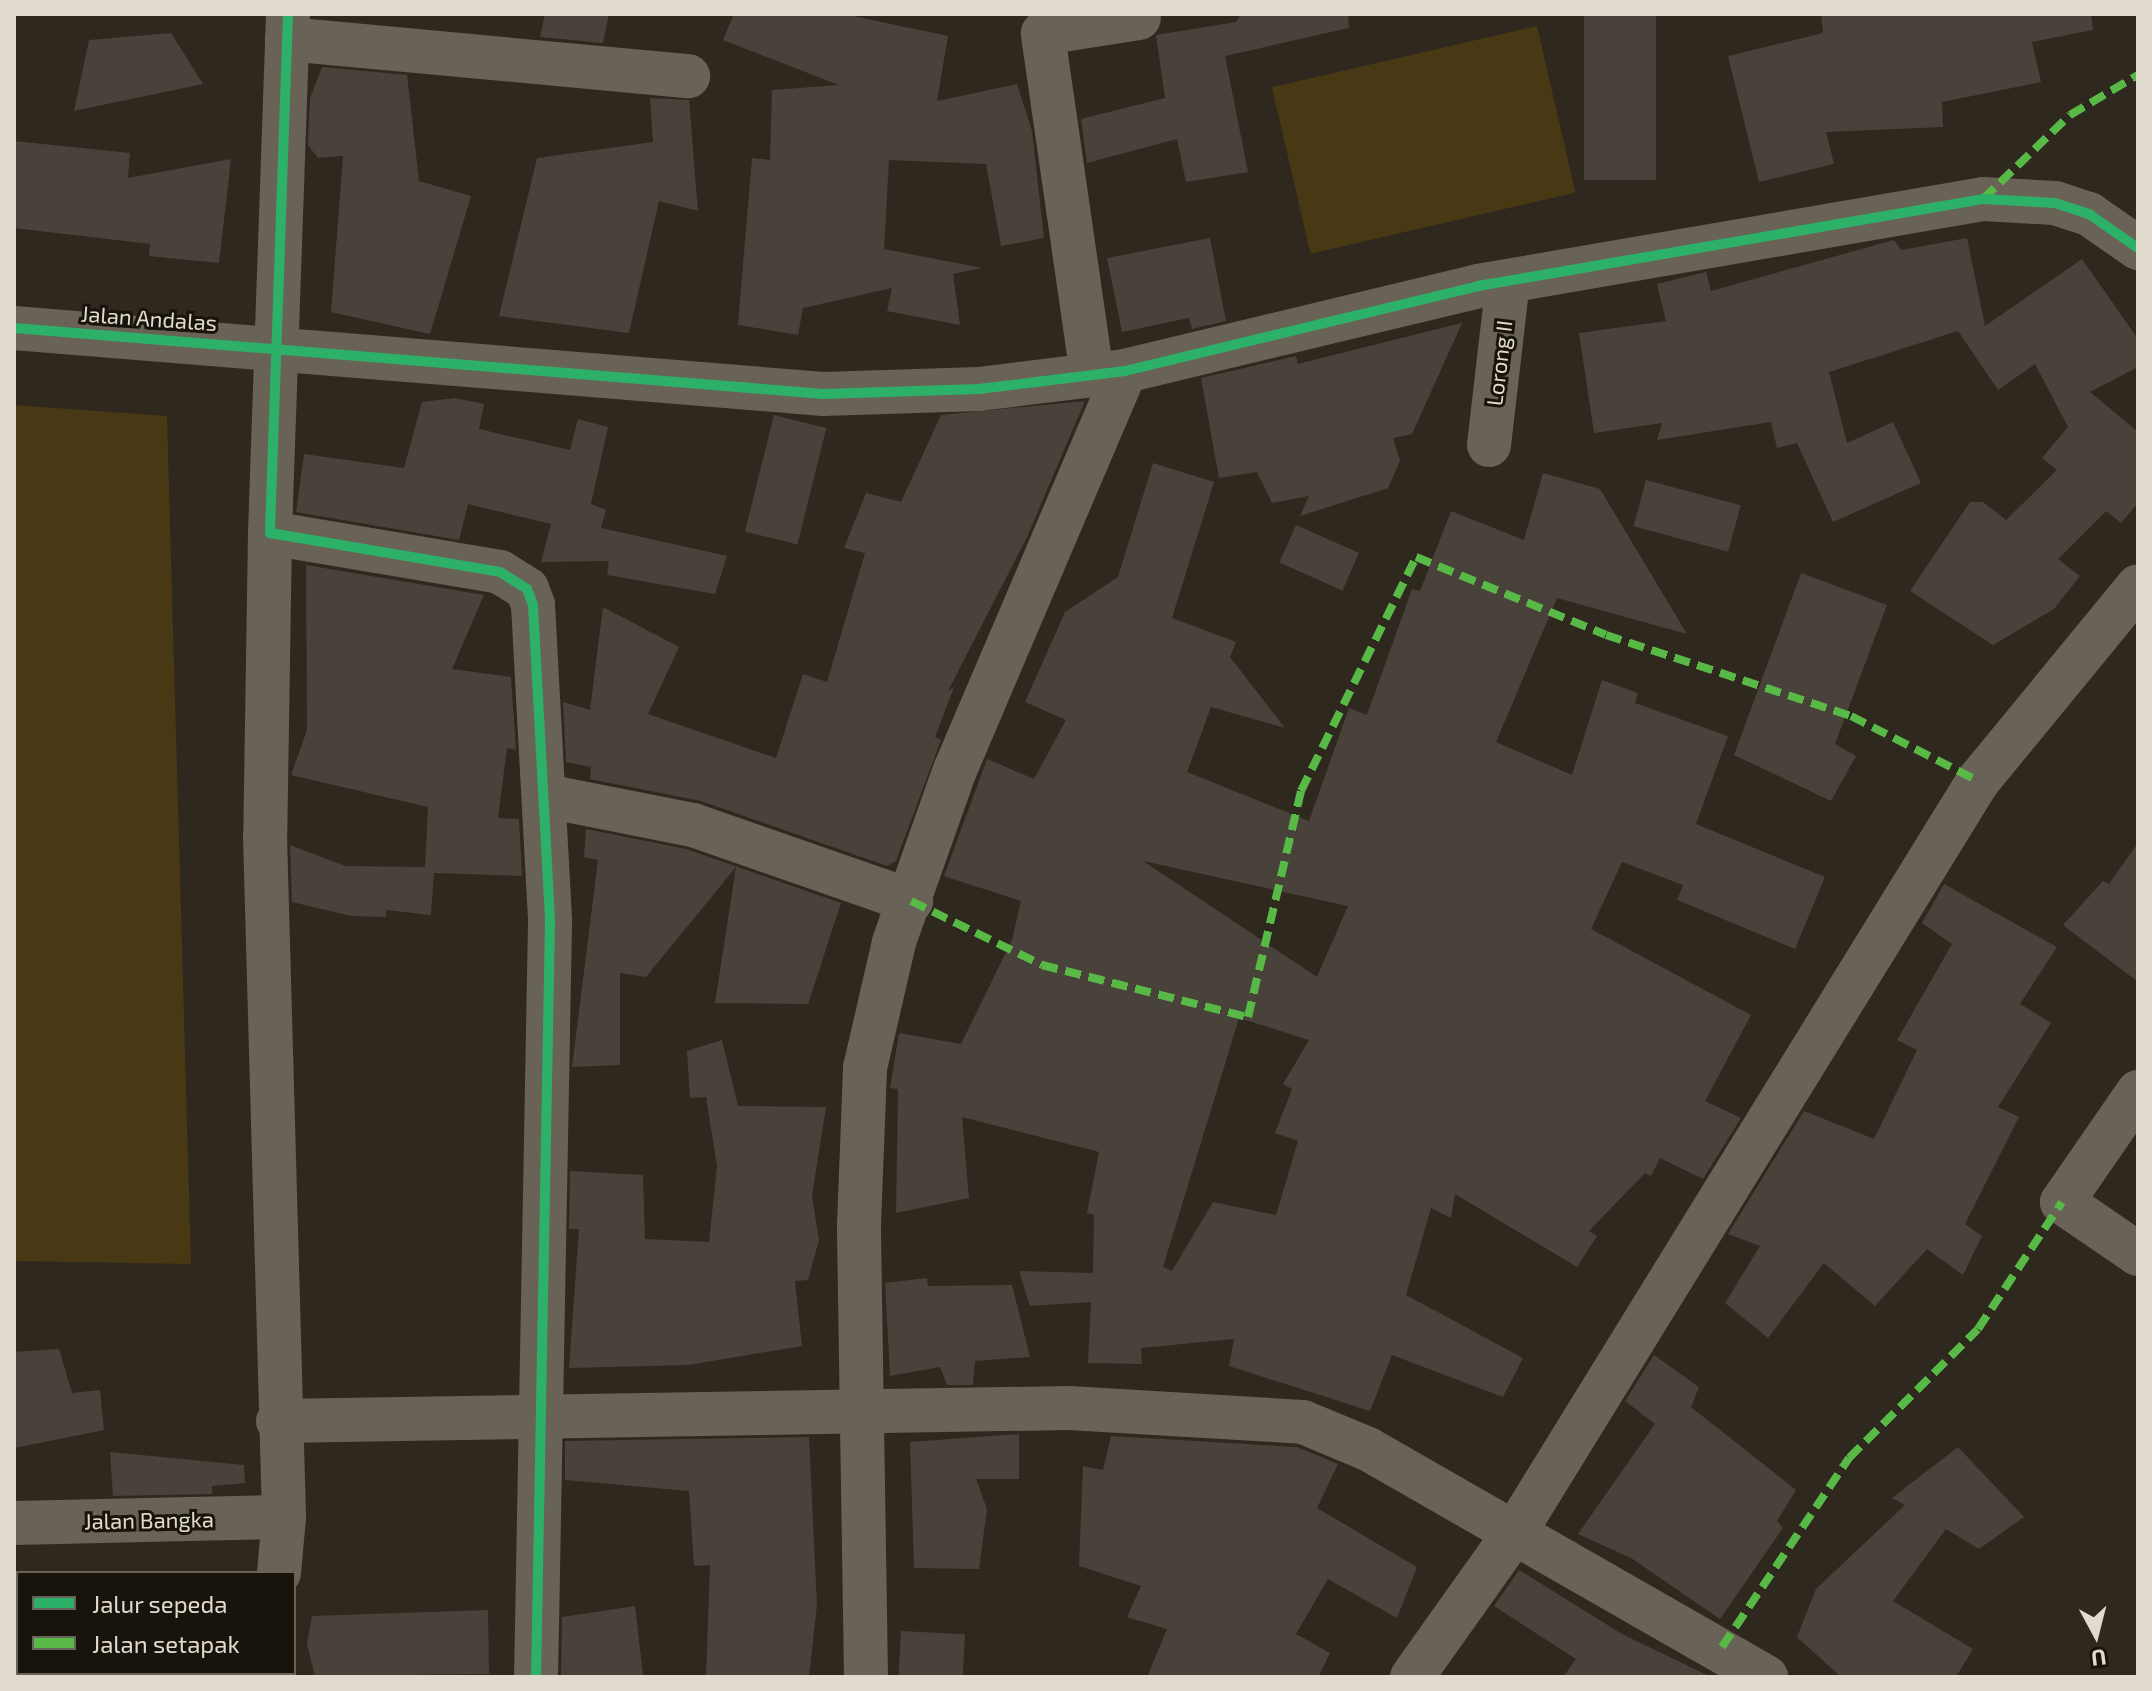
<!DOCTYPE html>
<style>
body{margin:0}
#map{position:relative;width:2152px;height:1691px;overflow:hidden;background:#2e281e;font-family:"Exo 2",sans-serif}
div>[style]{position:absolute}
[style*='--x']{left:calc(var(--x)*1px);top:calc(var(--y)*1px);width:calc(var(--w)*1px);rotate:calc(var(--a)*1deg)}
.green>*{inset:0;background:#493814;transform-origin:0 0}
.building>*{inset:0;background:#48423a;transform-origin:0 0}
.minor>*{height:44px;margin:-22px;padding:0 22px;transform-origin:22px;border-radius:22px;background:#696256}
.quiet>*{height:8px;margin-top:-4px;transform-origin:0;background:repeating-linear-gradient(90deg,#58b947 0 16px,transparent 0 24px)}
.cycleway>*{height:10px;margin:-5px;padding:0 5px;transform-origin:5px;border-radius:5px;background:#2db169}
span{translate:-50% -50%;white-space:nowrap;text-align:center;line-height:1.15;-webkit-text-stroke:6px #18140b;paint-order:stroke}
.street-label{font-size:22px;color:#e1dacf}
.frame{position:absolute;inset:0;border:16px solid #e1dacf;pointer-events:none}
.legend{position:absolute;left:16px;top:1571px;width:280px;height:104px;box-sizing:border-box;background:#18140b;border:2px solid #686359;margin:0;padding:10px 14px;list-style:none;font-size:24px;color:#e1dacf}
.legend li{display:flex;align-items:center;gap:16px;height:40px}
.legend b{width:40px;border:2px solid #686359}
.north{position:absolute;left:2056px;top:1595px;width:80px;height:80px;-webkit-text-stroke:6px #18140b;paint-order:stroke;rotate:173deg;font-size:22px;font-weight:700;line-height:32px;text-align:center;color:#e1dacf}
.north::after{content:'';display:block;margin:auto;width:28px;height:36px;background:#e1dacf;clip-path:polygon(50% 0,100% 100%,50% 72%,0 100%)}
</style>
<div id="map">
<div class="green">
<i style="left:1537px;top:26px;width:171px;height:272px;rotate:77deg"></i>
<i style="clip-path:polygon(14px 405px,167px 416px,191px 1264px,14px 1261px)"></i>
</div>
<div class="building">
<i style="clip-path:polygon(545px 14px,609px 14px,603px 43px,540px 37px)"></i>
<i style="clip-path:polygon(734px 14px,853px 16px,948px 36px,937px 101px,1017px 84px,1032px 131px,1044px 238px,1001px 246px,986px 164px,889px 160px,884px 249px,982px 268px,953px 274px,960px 325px,887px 311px,892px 288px,803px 308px,798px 335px,738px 325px,752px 158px,770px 160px,772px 90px,839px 85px,723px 40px)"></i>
<i style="clip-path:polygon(1241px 14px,1348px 14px,1349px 28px,1225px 56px,1248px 172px,1186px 182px,1177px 139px,1087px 163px,1081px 119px,1165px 98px,1156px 35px,1236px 22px)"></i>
<i style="left:1584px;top:14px;width:72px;height:166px"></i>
<i style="clip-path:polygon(1821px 14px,2091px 14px,2093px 30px,2032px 42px,2041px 82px,1942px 102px,1943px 127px,1826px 132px,1834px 164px,1759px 182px,1728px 56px,1823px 33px)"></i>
<i style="clip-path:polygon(171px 33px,203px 84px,74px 111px,89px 40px)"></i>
<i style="clip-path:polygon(322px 67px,407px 75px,419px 181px,471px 196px,430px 334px,331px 312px,343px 156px,318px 158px,308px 145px,310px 98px)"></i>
<i style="clip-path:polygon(650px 98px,689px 100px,698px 211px,659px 201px,629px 333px,499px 316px,537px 158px,653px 142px)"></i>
<i style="clip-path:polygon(14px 141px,130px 153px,128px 178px,231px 159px,219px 263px,149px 256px,150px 244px,14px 228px)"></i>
<i style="clip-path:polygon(1210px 238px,1226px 321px,1192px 329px,1189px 318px,1122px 332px,1107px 258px)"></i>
<i style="clip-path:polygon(1967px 238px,1985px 326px,2082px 259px,2138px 339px,2138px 367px,2090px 392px,2138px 432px,2138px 503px,2121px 523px,2106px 511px,2058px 559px,2080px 576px,2054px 609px,1993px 645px,1910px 591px,1970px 502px,1983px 502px,2006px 520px,2057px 470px,2042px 458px,2068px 427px,2035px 364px,1998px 390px,1958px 331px,1829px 372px,1847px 443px,1893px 422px,1921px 483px,1833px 522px,1797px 443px,1777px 448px,1771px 422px,1657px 440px,1662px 423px,1594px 433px,1579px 333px,1666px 321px,1657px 284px,1706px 272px,1711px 291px,1894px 240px,1901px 250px)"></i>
<i style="clip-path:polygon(1462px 323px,1412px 434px,1393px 438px,1400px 461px,1388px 488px,1300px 516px,1309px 496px,1272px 503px,1257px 472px,1219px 478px,1201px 378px,1296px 356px,1298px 364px)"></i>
<i style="clip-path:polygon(455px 398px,484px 404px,479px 429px,570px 450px,578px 419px,608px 427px,591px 504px,606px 510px,601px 528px,727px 556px,715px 594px,607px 575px,609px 561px,541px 562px,551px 524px,468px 504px,459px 540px,296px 512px,304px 454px,404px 468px,422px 402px)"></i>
<i style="clip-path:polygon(1085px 401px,1027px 537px,948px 691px,954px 687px,935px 737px,941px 740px,896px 861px,887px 866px,701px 801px,590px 779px,591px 767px,566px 762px,563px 702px,590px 710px,603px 607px,679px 647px,648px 714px,776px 758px,803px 674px,827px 682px,865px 553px,844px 548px,866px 493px,901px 502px,941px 415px)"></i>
<i style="left:774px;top:415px;width:54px;height:120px;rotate:14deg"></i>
<i style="clip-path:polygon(evenodd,1153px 463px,1214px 482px,1172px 618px,1236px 642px,1230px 657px,1285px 728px,1211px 707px,1187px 772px,1309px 821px,1349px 708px,1367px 715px,1412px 589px,1420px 591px,1451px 511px,1524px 540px,1543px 473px,1600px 489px,1687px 634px,1557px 598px,1496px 742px,1572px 775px,1602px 680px,1638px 693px,1635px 703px,1728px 736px,1696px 824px,1825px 877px,1795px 949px,1677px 900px,1683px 885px,1622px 862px,1591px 929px,1751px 1015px,1705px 1101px,1741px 1118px,1703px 1179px,1660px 1158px,1651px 1176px,1645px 1173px,1589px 1231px,1597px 1236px,1577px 1267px,1455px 1194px,1451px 1218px,1431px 1208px,1406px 1295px,1523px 1358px,1503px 1397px,1392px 1355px,1370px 1411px,1229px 1366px,1234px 1339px,1141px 1348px,1142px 1364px,1088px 1363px,1091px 1302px,1030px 1306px,1019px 1271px,1093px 1273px,1094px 1215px,1087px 1213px,1099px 1152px,962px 1117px,969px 1198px,896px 1213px,898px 1089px,890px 1088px,899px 1033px,961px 1044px,1012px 940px,1021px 901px,944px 876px,987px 759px,1034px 779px,1066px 720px,1025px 702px,1065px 612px,1118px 577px,1153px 463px,1143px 861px,1348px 906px,1317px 977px,1143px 861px,1153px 463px,1239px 1018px,1309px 1040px,1283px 1084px,1292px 1089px,1275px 1133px,1298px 1141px,1276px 1215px,1213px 1202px,1172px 1271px,1163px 1267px,1239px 1018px)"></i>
<i style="left:1646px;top:480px;width:98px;height:48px;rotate:15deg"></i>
<i style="left:1296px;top:525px;width:69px;height:41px;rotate:24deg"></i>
<i style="clip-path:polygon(306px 565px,484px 595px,452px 669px,511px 677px,516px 750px,507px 748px,498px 818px,519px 819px,522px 876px,434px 873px,431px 915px,386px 910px,386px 917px,351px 916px,292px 902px,290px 845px,345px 866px,425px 867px,428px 807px,291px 775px,307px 730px)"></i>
<i style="clip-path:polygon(1801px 573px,1887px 605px,1835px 744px,1856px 756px,1831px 801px,1734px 755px)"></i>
<i style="clip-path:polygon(586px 829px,686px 849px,841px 903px,808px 1004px,715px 1003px,736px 867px,646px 977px,620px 973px,620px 1065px,572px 1067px,598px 860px,584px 857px)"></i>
<i style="clip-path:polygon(2138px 843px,2138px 982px,2063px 925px,2103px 881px,2109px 884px)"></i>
<i style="clip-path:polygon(1944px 884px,2057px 947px,2020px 1004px,2051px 1023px,1998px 1107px,2019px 1117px,1965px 1224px,1982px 1236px,1963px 1275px,1927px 1249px,1875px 1306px,1824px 1263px,1768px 1338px,1725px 1303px,1760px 1246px,1728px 1234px,1804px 1111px,1874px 1139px,1917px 1050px,1897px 1040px,1952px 944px,1922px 923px)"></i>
<i style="clip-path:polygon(722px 1040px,738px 1106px,826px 1107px,812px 1196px,819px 1240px,808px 1280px,795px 1281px,802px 1346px,688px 1365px,569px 1368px,579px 1229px,569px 1229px,570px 1171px,643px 1175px,645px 1239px,709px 1242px,717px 1166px,706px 1097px,690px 1098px,687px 1051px)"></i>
<i style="clip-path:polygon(927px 1278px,928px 1286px,1012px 1285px,1030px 1357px,975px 1361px,973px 1385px,947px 1385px,940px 1367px,890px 1376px,885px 1283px)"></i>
<i style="clip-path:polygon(59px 1349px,72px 1393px,100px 1390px,104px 1430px,14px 1448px,14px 1352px)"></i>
<i style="clip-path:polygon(1654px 1355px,1699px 1387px,1691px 1407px,1796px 1490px,1777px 1521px,1783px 1528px,1720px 1619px,1631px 1558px,1578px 1534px,1655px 1424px,1625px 1401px)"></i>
<i style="clip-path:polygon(1019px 1434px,1019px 1479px,976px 1479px,987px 1509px,979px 1569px,914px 1568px,910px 1442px)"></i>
<i style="clip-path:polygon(1111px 1436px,1297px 1447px,1338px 1464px,1317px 1508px,1417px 1567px,1397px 1618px,1328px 1579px,1296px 1634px,1330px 1653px,1318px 1677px,1147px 1677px,1167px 1629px,1127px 1617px,1141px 1586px,1079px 1566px,1083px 1466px,1103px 1470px)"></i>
<i style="clip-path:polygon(809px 1437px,817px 1605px,809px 1677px,706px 1677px,710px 1565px,694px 1566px,689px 1491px,565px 1480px,565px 1441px)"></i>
<i style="clip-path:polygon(1958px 1447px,2024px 1517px,1979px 1549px,1946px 1529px,1893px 1601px,1973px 1649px,1956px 1677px,1841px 1677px,1797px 1637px,1816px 1589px,1905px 1505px,1892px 1498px)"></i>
<i style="clip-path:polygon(110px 1452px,244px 1465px,245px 1483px,212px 1486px,212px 1494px,113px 1496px)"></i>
<i style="clip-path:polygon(1519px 1570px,1622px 1634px,1711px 1677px,1563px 1677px,1576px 1659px,1494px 1606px)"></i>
<i style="clip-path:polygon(635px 1606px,643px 1675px,561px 1677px,562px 1617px)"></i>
<i style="clip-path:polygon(488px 1610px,489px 1674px,315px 1676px,307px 1644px,312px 1616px)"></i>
<i style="left:901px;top:1631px;width:64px;height:46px;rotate:3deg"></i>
</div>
<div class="minor">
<i style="--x:288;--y:14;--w:519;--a:91.99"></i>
<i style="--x:270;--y:533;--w:233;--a:9.6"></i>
<i style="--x:500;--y:572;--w:32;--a:32"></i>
<i style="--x:527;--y:589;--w:17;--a:69"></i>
<i style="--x:533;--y:605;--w:317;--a:86.9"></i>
<i style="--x:550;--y:922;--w:755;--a:91.06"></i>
<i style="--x:287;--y:39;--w:403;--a:5.3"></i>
<i style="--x:14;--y:328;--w:812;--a:4.66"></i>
<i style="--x:823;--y:394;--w:156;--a:-1.8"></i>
<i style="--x:979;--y:389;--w:147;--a:-7"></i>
<i style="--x:1125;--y:371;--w:363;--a:-13.5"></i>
<i style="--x:1478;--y:286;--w:512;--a:-9.77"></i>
<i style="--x:1983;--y:199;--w:72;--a:3.2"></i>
<i style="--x:2055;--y:203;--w:36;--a:18"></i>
<i style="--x:2089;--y:214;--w:60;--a:34.8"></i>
<i style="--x:1092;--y:375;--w:345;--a:-98.2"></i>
<i style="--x:1043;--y:33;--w:97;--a:-8.9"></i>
<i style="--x:1489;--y:445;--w:165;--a:-83.4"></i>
<i style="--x:270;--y:533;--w:303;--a:90.9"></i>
<i style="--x:265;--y:836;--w:681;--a:88.4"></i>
<i style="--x:284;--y:1517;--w:56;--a:95.1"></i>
<i style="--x:546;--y:796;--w:150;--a:11.2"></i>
<i style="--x:693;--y:825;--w:231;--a:19.2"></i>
<i style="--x:2138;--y:1092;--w:134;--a:124.6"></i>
<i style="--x:2062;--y:1202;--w:92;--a:34.4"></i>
<i style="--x:278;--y:1421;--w:791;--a:-0.94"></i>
<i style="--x:1069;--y:1408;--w:234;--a:3.4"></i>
<i style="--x:1303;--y:1422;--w:70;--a:22.6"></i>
<i style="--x:1368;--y:1449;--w:459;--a:29.8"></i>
<i style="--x:14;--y:1523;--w:270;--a:-1.3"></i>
<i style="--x:270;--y:1677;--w:4;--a:-90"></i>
<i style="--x:866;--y:1677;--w:452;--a:-90.9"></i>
<i style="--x:859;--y:1225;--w:157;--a:-87.8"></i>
<i style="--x:865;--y:1068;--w:129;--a:-77"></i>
<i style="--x:894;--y:942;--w:182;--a:-70.5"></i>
<i style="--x:955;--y:770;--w:434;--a:-66.9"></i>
<i style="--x:1412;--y:1677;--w:178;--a:-54.6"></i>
<i style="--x:1515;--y:1532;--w:882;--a:-58.35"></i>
<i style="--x:1978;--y:781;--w:252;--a:-50.6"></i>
</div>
<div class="quiet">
<i style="--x:1983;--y:199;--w:121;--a:-44"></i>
<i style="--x:2070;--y:115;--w:79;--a:-30.5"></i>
<i style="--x:911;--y:901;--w:146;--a:26"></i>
<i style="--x:1042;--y:965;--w:212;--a:14.2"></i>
<i style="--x:1248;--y:1017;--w:232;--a:-76.8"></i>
<i style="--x:1301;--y:791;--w:261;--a:-63.8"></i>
<i style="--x:1416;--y:557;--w:205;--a:22.3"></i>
<i style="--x:1606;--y:635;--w:258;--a:18.3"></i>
<i style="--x:1851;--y:716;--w:143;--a:27.1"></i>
<i style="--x:1722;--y:1647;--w:228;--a:-56.1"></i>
<i style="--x:1849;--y:1458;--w:182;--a:-45"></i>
<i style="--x:1978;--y:1329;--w:152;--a:-56.5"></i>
</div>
<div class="cycleway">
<i style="--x:288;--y:14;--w:519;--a:91.99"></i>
<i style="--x:270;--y:533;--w:233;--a:9.6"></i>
<i style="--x:500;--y:572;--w:32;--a:32"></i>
<i style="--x:527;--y:589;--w:17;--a:69"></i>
<i style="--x:533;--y:605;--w:317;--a:86.9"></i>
<i style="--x:550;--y:922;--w:755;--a:91.06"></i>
<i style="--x:14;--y:328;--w:812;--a:4.66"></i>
<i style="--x:823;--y:394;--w:156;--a:-1.8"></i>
<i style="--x:979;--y:389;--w:147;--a:-7"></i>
<i style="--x:1125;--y:371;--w:363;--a:-13.5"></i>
<i style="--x:1478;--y:286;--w:512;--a:-9.77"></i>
<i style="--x:1983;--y:199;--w:72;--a:3.2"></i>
<i style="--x:2055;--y:203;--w:36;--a:18"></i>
<i style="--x:2089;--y:214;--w:60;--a:34.8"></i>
</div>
<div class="street-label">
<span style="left:149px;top:318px;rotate:4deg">Jalan Andalas</span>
<span style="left:1499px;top:363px;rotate:-83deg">Lorong II</span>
<span style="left:149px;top:1520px;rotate:-1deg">Jalan Bangka</span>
</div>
<div class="frame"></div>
<ul class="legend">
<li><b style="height:10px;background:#2db169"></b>Jalur sepeda</li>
<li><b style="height:10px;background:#58b947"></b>Jalan setapak</li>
</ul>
<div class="north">U</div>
</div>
